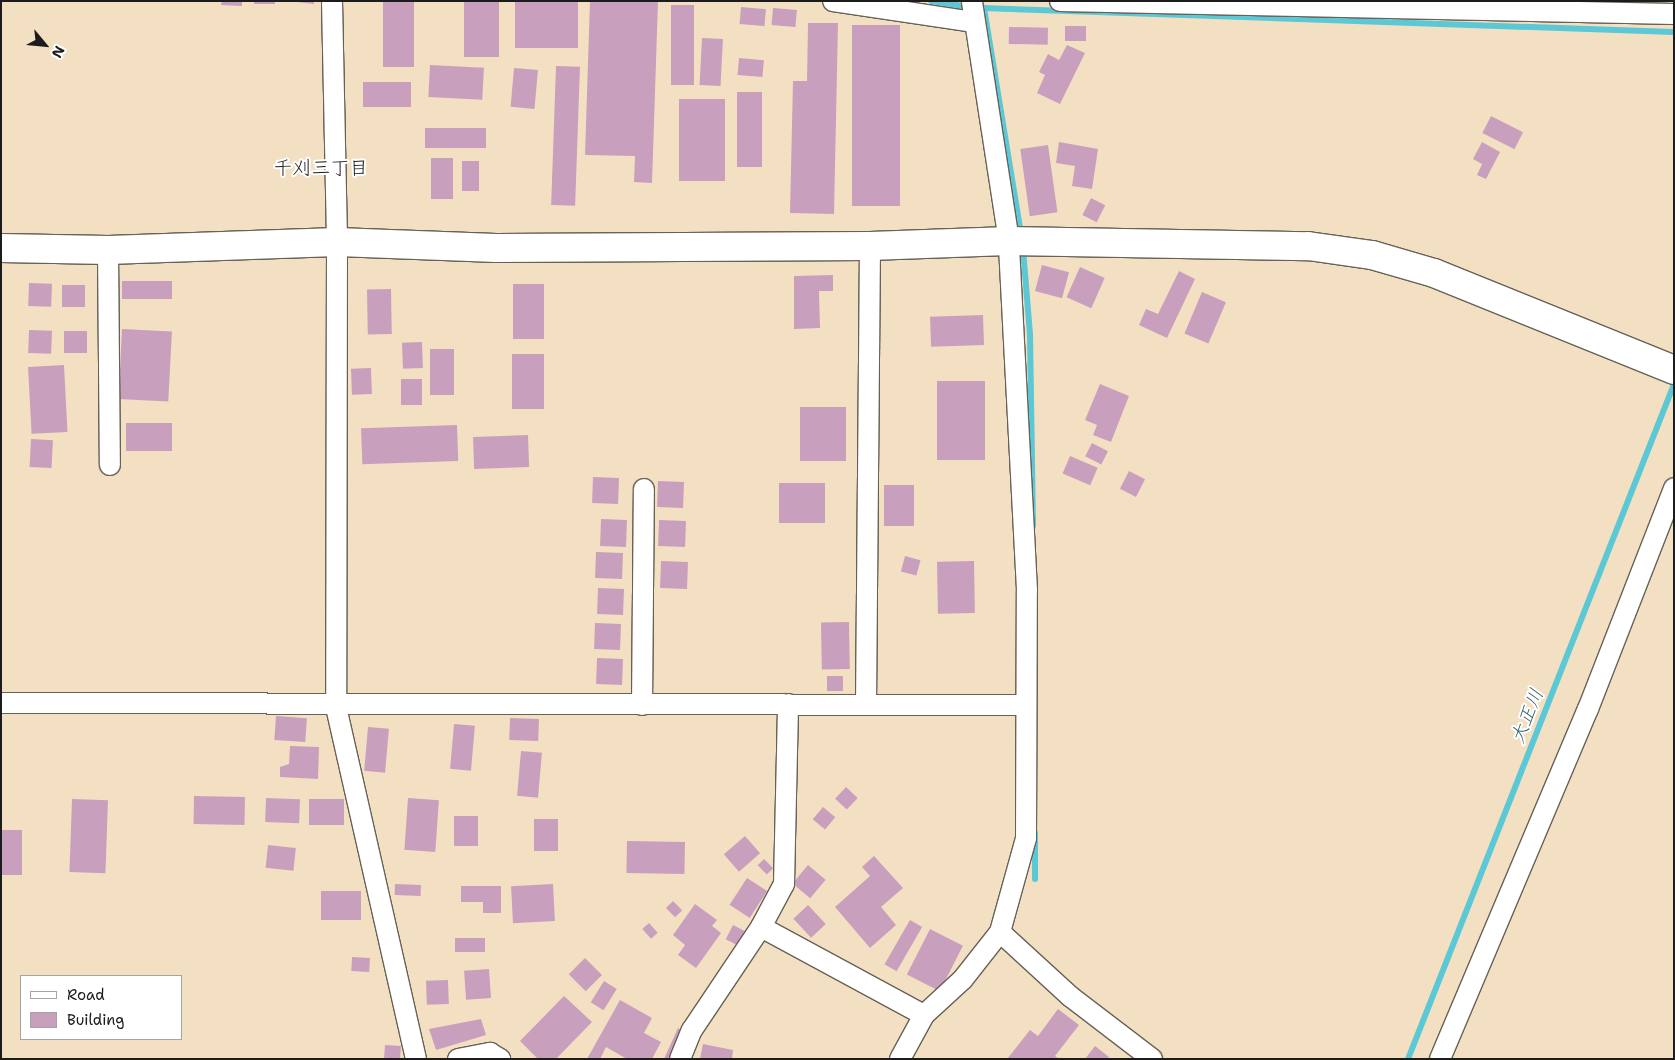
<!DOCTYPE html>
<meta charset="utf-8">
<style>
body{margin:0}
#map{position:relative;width:1675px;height:1060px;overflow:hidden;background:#f3e0c3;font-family:"Shantell Sans","Klee One",sans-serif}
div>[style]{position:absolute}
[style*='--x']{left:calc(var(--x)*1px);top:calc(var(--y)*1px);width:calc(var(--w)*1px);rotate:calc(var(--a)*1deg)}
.stream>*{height:6px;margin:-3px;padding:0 3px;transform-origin:3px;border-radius:3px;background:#5cc8d5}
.building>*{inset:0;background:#c99fbe;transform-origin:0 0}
.roads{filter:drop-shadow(1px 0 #676156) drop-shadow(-1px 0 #676156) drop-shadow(0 1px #676156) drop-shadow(0 -1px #676156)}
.street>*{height:20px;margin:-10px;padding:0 10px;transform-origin:10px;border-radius:10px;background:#fff}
.secondary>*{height:28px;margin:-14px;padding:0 14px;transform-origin:14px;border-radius:14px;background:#fff}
span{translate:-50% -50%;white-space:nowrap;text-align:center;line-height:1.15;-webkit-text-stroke:4px #fff;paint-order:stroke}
.neighbourhood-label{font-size:19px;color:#1c1c1c}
.water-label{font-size:19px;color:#366166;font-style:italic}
.frame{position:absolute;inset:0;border:2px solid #1c1c1c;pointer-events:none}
.legend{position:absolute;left:20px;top:975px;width:162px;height:65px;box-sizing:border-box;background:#fff;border:1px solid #a4a4a4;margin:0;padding:6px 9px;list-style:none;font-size:15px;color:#1c1c1c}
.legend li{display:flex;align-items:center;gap:10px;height:25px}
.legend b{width:25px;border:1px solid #a4a4a4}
.north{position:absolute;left:20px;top:20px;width:50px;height:50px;-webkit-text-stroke:4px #fff;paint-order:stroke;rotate:118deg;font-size:14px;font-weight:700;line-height:20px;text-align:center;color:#1c1c1c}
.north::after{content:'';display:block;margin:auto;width:18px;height:22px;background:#1c1c1c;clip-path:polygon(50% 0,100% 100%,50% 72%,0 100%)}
</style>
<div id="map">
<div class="stream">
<i style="--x:931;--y:1;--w:38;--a:9"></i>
<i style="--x:982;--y:8;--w:692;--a:1.99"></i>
<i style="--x:984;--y:8;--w:229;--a:80.7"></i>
<i style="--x:1023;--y:249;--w:85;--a:85.3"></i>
<i style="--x:1030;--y:334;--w:192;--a:89.1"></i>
<i style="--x:1035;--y:833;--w:46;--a:90"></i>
<i style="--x:1408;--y:1059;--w:726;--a:-68.49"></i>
</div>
<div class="building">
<i style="clip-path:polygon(222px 1px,242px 1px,242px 6px,221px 5px)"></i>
<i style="left:254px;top:1px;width:21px;height:3px"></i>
<i style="clip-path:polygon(288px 1px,314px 1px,314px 4px)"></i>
<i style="left:383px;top:1px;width:31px;height:66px"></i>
<i style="left:464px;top:1px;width:35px;height:56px"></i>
<i style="left:515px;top:1px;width:63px;height:47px"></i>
<i style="clip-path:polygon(590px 1px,658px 1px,652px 183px,634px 182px,635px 156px,585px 155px)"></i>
<i style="left:671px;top:5px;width:23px;height:80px"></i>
<i style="left:741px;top:7px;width:25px;height:17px;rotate:5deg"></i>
<i style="left:773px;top:8px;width:24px;height:17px;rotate:5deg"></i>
<i style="clip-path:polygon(808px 23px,838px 23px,834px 214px,790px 213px,793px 81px,807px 81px)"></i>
<i style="left:852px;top:25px;width:48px;height:181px"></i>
<i style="left:1065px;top:26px;width:21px;height:15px"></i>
<i style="left:1009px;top:27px;width:39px;height:17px;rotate:1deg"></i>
<i style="left:702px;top:38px;width:21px;height:47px;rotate:3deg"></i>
<i style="clip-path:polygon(1067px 45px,1085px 53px,1060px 104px,1037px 93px,1045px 75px,1039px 72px,1048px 54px,1059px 60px)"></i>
<i style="left:739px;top:58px;width:25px;height:17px;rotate:5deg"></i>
<i style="left:430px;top:65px;width:54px;height:32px;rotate:3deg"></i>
<i style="left:556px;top:66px;width:24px;height:139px;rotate:2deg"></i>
<i style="left:514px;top:68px;width:24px;height:39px;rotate:5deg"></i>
<i style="left:363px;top:82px;width:48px;height:25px"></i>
<i style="left:737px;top:92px;width:25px;height:75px"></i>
<i style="left:679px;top:99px;width:46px;height:82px"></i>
<i style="left:1491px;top:116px;width:36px;height:19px;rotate:27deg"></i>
<i style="left:425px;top:128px;width:61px;height:20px"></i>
<i style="clip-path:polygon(1059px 142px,1098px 149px,1092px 189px,1072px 186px,1075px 166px,1056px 163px)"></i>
<i style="clip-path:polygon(1482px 142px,1500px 152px,1486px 179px,1477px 175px,1482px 164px,1473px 159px)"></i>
<i style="left:1048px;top:145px;width:68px;height:28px;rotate:82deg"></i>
<i style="left:431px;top:158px;width:22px;height:41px"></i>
<i style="left:462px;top:161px;width:17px;height:30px"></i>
<i style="left:1091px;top:198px;width:16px;height:19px;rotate:27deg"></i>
<i style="left:1042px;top:265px;width:28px;height:27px;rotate:15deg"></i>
<i style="left:1080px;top:267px;width:27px;height:33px;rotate:24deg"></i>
<i style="clip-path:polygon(1179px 271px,1195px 279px,1167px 338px,1139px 325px,1146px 309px,1158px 314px)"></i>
<i style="clip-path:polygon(833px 275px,833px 291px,819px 291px,820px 328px,794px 329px,794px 276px)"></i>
<i style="left:122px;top:281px;width:50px;height:18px"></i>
<i style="left:29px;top:283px;width:23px;height:23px;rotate:2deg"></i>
<i style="left:513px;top:284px;width:31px;height:55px"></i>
<i style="left:62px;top:285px;width:23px;height:22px"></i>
<i style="left:391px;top:289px;width:45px;height:24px;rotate:89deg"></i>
<i style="left:1202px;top:292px;width:26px;height:45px;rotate:23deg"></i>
<i style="left:983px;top:315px;width:30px;height:53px;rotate:88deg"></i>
<i style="left:122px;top:329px;width:50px;height:70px;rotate:3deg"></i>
<i style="left:29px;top:330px;width:23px;height:23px;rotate:2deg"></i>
<i style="left:64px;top:331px;width:23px;height:22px"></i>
<i style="left:422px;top:342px;width:26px;height:20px;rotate:88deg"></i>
<i style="left:430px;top:349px;width:24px;height:46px"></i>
<i style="left:512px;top:354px;width:32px;height:55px"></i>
<i style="left:64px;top:365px;width:67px;height:36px;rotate:87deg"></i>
<i style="left:371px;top:368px;width:26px;height:20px;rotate:88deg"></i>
<i style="left:422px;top:379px;width:26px;height:21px;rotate:90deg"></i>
<i style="left:937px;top:381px;width:48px;height:79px"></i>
<i style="clip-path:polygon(1100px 384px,1129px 396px,1111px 442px,1093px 435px,1097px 425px,1085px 420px)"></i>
<i style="left:800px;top:407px;width:46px;height:54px"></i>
<i style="left:126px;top:423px;width:46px;height:28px"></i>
<i style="left:457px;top:425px;width:36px;height:96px;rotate:88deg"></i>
<i style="left:528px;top:435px;width:32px;height:55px;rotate:88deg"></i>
<i style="left:31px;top:439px;width:22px;height:28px;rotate:3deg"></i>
<i style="left:1092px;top:443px;width:18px;height:15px;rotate:27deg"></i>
<i style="left:1070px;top:456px;width:30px;height:19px;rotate:23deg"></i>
<i style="left:1129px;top:471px;width:18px;height:20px;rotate:27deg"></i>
<i style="left:593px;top:477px;width:26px;height:26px;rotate:2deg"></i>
<i style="left:658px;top:481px;width:26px;height:26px;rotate:2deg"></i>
<i style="left:779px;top:483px;width:46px;height:40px"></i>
<i style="left:884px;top:485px;width:30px;height:41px"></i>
<i style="left:601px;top:519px;width:26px;height:27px;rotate:2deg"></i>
<i style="left:659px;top:520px;width:27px;height:26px;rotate:2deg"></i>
<i style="left:596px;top:552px;width:27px;height:26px;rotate:2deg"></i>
<i style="left:905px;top:556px;width:16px;height:16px;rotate:15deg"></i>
<i style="left:661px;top:561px;width:27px;height:27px;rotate:2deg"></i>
<i style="left:974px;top:561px;width:52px;height:37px;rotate:89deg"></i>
<i style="left:598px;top:588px;width:26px;height:26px;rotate:2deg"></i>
<i style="left:849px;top:622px;width:47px;height:28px;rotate:89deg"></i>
<i style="left:595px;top:623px;width:26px;height:26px;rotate:2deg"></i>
<i style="left:597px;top:658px;width:26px;height:26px;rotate:2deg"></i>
<i style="left:827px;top:676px;width:16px;height:15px"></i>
<i style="left:276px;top:716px;width:31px;height:24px;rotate:4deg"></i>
<i style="left:510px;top:718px;width:29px;height:22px;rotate:2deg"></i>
<i style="left:454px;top:724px;width:21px;height:45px;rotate:5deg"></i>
<i style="left:368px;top:727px;width:21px;height:44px;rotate:5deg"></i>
<i style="clip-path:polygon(290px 746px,319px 747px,318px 779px,280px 777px,280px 767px,289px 764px)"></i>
<i style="left:521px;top:751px;width:21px;height:45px;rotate:5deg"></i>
<i style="left:846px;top:787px;width:16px;height:16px;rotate:43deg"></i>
<i style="left:194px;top:796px;width:51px;height:28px;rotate:1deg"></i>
<i style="left:266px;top:798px;width:34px;height:24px;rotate:2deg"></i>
<i style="left:408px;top:798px;width:31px;height:52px;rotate:4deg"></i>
<i style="left:72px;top:799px;width:36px;height:73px;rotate:2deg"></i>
<i style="left:309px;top:799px;width:35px;height:26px"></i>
<i style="left:823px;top:807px;width:16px;height:16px;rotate:40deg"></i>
<i style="left:454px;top:816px;width:24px;height:30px"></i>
<i style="left:534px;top:819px;width:24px;height:32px"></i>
<i style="left:1px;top:830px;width:21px;height:45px"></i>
<i style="left:745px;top:836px;width:23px;height:28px;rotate:49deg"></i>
<i style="left:627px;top:841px;width:58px;height:32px;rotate:1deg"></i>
<i style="left:268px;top:845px;width:28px;height:23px;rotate:6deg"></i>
<i style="clip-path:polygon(874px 856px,903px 888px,881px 907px,896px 925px,870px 948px,835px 907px,870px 876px,862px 867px)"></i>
<i style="left:764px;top:859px;width:13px;height:9px;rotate:45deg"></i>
<i style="left:808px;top:865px;width:23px;height:24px;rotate:40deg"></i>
<i style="left:747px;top:878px;width:24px;height:32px;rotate:33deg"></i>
<i style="left:395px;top:884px;width:26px;height:11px;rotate:2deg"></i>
<i style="left:553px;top:884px;width:37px;height:42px;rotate:87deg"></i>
<i style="clip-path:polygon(461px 886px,501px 886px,501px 913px,483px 913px,483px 902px,461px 902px)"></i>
<i style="left:321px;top:891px;width:40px;height:29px"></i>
<i style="left:673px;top:901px;width:13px;height:10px;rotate:45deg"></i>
<i style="clip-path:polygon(695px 904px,717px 920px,712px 926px,721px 933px,696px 968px,678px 955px,685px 945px,673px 935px)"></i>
<i style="left:808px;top:905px;width:26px;height:20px;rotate:47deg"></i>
<i style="left:910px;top:920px;width:14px;height:51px;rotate:30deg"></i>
<i style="left:649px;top:923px;width:13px;height:9px;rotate:48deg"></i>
<i style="left:733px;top:925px;width:13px;height:16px;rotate:27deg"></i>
<i style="left:930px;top:929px;width:37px;height:51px;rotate:27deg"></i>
<i style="left:455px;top:938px;width:30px;height:14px"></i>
<i style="left:352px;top:957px;width:18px;height:14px;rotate:3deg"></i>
<i style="left:585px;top:958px;width:24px;height:23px;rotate:45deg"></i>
<i style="left:489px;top:969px;width:29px;height:25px;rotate:86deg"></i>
<i style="left:448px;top:980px;width:24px;height:22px;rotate:88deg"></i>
<i style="left:604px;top:981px;width:15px;height:25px;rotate:32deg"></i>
<i style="clip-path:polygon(564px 996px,592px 1022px,556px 1059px,538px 1059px,520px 1041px)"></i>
<i style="clip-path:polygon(620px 1000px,652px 1018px,644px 1033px,661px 1042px,652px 1059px,627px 1059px,606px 1047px,600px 1059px,587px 1059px)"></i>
<i style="clip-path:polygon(1058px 1009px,1079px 1025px,1055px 1056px,1059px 1059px,1007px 1059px,1030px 1030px,1038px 1036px)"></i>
<i style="clip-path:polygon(481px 1019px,486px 1035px,436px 1050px,429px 1029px)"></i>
<i style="clip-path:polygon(678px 1028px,685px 1032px,671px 1059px,664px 1059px)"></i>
<i style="clip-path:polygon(703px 1044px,733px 1050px,732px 1059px,700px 1059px)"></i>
<i style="left:385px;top:1045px;width:16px;height:14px;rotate:4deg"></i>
<i style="clip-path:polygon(1095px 1046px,1109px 1057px,1107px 1059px,1085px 1059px)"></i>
</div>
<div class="roads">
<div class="street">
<i style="--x:332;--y:1;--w:241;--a:88.8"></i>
<i style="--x:337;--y:242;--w:465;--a:90.1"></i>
<i style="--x:336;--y:707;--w:361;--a:77.2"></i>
<i style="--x:833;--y:1;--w:143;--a:8.5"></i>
<i style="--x:1060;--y:1;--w:614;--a:1.21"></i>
<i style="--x:108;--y:250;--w:215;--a:89.5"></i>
<i style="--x:1;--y:703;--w:1023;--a:0.11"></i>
<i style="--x:866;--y:704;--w:458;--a:-89.5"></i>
<i style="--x:642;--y:705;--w:216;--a:-89.5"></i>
<i style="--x:761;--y:927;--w:185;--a:28.4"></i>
<i style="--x:1000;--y:932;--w:96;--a:42.5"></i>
<i style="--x:1071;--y:997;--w:102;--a:37.4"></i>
<i style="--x:458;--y:1059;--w:33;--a:-11"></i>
<i style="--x:490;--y:1053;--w:12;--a:31"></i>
<i style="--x:680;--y:1059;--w:31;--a:-68"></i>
<i style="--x:692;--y:1030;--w:124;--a:-56.2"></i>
<i style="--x:761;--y:927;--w:49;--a:-61.9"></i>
<i style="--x:784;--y:884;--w:180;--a:-88.7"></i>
<i style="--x:900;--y:1059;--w:50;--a:-61.4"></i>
<i style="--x:924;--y:1015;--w:53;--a:-42.7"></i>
<i style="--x:963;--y:979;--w:60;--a:-51.8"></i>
<i style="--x:1000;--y:932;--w:98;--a:-74.5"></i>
<i style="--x:1026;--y:838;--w:248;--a:-89.8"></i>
<i style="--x:1027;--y:590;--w:349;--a:-93"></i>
<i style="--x:1009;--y:241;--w:243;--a:-98.8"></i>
<i style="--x:1440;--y:1059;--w:380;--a:-67.1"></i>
<i style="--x:1588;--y:709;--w:237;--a:-68.7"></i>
</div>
<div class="secondary">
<i style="--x:1;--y:248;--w:107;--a:1.1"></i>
<i style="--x:108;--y:250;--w:229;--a:-2"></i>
<i style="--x:337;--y:242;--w:159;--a:2.2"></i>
<i style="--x:496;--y:248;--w:374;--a:-0.3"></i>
<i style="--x:870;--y:246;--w:139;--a:-2.1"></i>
<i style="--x:1009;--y:241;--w:299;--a:1"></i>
<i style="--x:1308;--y:246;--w:65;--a:8"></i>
<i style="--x:1372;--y:255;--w:65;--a:16.2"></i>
<i style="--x:1434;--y:273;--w:259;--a:22"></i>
</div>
</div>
<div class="neighbourhood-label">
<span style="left:321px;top:168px">千刈三丁目</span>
</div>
<div class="water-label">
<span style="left:1527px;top:716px;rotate:-68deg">大正川</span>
</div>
<div class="frame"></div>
<ul class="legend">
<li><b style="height:6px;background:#fff"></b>Road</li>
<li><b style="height:14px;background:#c99fbe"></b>Building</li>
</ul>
<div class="north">N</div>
</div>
